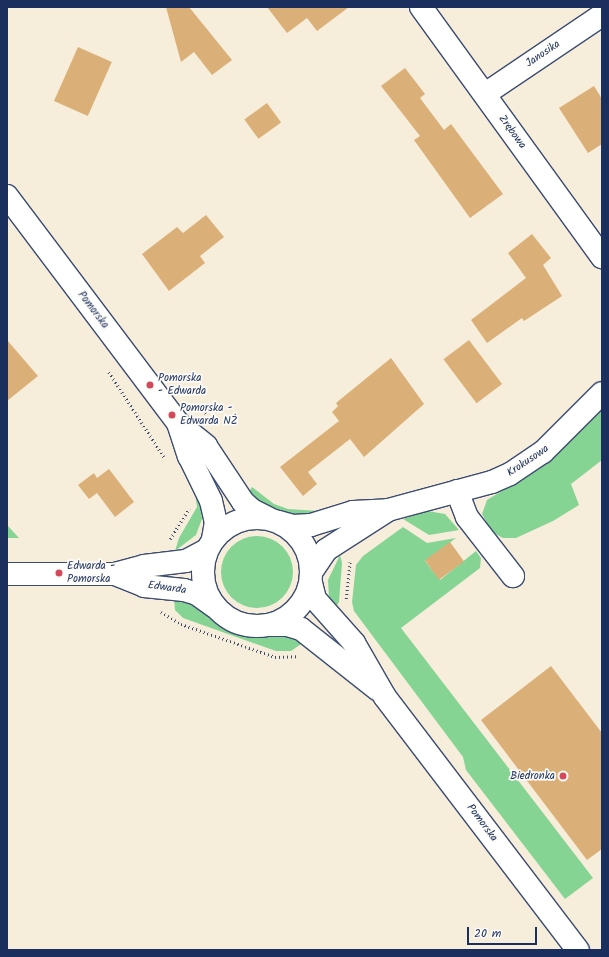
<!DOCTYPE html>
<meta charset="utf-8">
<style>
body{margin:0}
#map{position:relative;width:609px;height:957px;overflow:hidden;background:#f7eddb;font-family:Kalam,sans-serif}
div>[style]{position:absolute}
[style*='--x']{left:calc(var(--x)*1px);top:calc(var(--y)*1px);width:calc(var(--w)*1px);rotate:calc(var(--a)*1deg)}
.green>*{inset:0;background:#86d494}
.round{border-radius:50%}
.building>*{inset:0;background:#dab078;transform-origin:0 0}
.path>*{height:2.5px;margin-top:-1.25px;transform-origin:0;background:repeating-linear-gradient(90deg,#3c4c71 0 1px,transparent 0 4px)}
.roads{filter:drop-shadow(1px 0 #3c4c71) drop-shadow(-1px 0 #3c4c71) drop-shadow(0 1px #3c4c71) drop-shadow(0 -1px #3c4c71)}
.minor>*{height:22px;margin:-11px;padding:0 11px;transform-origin:11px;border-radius:11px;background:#fff}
.minor>.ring{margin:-11px;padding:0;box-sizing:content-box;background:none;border:22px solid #fff;border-radius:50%}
.dots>*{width:11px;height:11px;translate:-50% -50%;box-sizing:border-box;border:2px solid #fdfcf7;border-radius:50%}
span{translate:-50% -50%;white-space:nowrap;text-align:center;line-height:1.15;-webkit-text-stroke:3.5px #fdfcf7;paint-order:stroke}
.street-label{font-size:11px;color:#1b2f5e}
.poi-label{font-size:11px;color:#1b2f5e}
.left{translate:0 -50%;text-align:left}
.right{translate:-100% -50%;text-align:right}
.frame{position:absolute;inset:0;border:8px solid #1b2f5e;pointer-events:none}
.scale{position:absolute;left:467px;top:927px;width:70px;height:18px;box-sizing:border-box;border:2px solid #1b2f5e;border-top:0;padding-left:5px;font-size:12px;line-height:14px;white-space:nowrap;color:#1b2f5e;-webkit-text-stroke:3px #fdfcf7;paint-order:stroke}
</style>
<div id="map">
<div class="green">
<i style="clip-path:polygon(602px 410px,602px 460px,571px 484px,579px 505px,553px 521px,516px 538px,503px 538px,492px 532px,482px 514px,487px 500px,549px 462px)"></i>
<i style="clip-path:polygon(194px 486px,200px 499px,202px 519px,196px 535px,175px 551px,179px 538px,197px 507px)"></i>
<i style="clip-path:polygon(252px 487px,274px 504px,288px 509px,319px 511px,300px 517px,270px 508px,248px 493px)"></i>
<i style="clip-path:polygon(428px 511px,445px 514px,459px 530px,429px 535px,403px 519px)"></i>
<i style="clip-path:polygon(7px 525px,19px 538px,7px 538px)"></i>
<i style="clip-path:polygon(403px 527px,427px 543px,456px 538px,425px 561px,440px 580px,476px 551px,481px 558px,480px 568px,401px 628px,593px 878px,565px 899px,466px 770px,463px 757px,354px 611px,352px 602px,356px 565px,363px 556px)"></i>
<i class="round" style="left:221px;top:536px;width:72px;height:72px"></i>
<i style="clip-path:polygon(340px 555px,342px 563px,339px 602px,335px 609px,329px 598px,328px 580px)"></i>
<i style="clip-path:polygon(174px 598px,192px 602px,220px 626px,232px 633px,247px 636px,287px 636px,304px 642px,291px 651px,276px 651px,183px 618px,175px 610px)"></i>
</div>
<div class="building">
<i style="clip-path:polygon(166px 7px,189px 7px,232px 60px,212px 75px,194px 52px,181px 62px)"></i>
<i style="clip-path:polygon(267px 7px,349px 7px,317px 31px,307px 18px,287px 33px)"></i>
<i style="left:78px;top:47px;width:37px;height:59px;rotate:24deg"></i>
<i style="clip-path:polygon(405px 68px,425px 94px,420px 98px,444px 130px,451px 124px,503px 194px,470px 218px,414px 140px,420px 136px,381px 86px)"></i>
<i style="clip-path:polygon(594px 86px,602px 99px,602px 144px,588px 153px,559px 108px)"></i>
<i style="left:267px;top:103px;width:24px;height:28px;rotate:54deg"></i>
<i style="clip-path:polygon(206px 215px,224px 237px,200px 256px,205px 263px,169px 291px,142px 254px,177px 227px,183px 233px)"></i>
<i style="clip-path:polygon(532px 234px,551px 258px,543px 265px,562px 296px,524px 321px,522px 318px,487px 343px,471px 320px,526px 278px,508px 253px)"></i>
<i style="clip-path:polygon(7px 340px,38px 376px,7px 401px)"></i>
<i style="left:469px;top:340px;width:55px;height:32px;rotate:53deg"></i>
<i style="clip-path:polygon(391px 358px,424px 404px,364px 457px,350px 439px,308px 472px,317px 484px,303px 496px,280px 467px,339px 421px,332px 412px,338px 406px,336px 403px)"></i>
<i style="clip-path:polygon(109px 469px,134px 502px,115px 517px,97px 493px,89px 499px,78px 485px,94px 473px,97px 478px)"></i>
<i style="left:450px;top:542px;width:24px;height:31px;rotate:54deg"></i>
<i style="clip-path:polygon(551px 666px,602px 733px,602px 849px,587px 860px,481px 720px)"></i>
</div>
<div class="path">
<i style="--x:109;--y:372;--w:101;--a:57.1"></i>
<i style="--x:201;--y:406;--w:11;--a:56"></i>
<i style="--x:170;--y:539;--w:36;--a:-58"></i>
<i style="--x:346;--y:599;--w:37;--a:-84"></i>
<i style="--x:161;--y:612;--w:23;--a:31"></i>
<i style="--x:181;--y:624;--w:100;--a:19.3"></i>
<i style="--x:275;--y:657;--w:23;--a:-2"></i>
</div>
<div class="roads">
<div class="minor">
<i style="--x:421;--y:7;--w:309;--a:54.1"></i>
<i style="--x:485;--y:94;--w:141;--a:-34"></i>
<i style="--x:7;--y:196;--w:284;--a:53"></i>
<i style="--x:178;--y:423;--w:35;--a:72"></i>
<i style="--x:189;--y:456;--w:50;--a:63.9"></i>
<i style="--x:211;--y:501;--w:22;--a:77"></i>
<i style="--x:216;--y:522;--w:17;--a:100"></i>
<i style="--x:178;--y:423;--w:36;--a:39"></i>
<i style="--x:206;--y:446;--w:67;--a:56.5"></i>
<i style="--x:243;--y:502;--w:12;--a:42"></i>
<i style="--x:252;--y:510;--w:18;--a:27"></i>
<i style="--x:457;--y:491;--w:28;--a:69"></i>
<i style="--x:467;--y:517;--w:75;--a:52.1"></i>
<i class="ring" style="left:203px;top:518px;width:86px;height:86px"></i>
<i style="--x:279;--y:522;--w:15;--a:16"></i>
<i style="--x:293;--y:526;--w:18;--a:-3"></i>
<i style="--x:311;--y:525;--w:44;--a:-17.2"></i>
<i style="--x:353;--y:512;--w:35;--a:-3"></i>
<i style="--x:388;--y:510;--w:108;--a:-15.1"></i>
<i style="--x:492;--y:482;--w:20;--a:-24"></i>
<i style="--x:510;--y:474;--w:40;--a:-34"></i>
<i style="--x:543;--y:452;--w:83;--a:-45"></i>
<i style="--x:312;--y:571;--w:25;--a:-56"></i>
<i style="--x:326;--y:550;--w:74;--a:-32.8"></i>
<i style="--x:7;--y:574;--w:108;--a:0"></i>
<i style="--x:115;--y:574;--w:30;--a:-15"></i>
<i style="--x:144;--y:566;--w:42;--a:-6.8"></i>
<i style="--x:186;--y:561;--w:24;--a:-28"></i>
<i style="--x:115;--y:574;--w:31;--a:22"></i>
<i style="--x:144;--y:586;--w:40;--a:5.7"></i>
<i style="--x:184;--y:590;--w:14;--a:17"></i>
<i style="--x:197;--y:594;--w:22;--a:36"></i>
<i style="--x:311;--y:583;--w:16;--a:76"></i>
<i style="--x:315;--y:599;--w:59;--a:48.4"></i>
<i style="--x:354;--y:643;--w:62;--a:60.1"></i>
<i style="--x:385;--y:697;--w:318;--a:52.7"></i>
<i style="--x:271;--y:625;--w:16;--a:0"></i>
<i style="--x:287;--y:625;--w:15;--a:16"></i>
<i style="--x:301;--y:629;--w:97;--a:38.3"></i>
</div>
</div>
<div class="dots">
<i style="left:150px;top:385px;background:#d1495b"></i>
<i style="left:172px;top:415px;background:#d1495b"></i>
<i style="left:59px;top:573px;background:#d1495b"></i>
<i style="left:563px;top:776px;background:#d1495b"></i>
</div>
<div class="street-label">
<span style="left:543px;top:54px;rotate:-34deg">Janosika</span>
<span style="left:512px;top:132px;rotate:54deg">Zrębowa</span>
<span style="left:93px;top:310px;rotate:53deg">Pomorska</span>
<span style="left:528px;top:461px;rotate:-34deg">Krokusowa</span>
<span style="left:167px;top:588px;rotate:8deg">Edwarda</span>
<span style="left:482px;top:823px;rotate:53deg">Pomorska</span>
</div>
<div class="poi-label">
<span class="left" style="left:158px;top:385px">Pomorska<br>- Edwarda</span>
<span class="left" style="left:180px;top:415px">Pomorska -<br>Edwarda NŻ</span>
<span class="left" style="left:67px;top:573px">Edwarda -<br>Pomorska</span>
<span class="right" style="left:555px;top:776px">Biedronka</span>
</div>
<div class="frame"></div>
<div class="scale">20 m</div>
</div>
